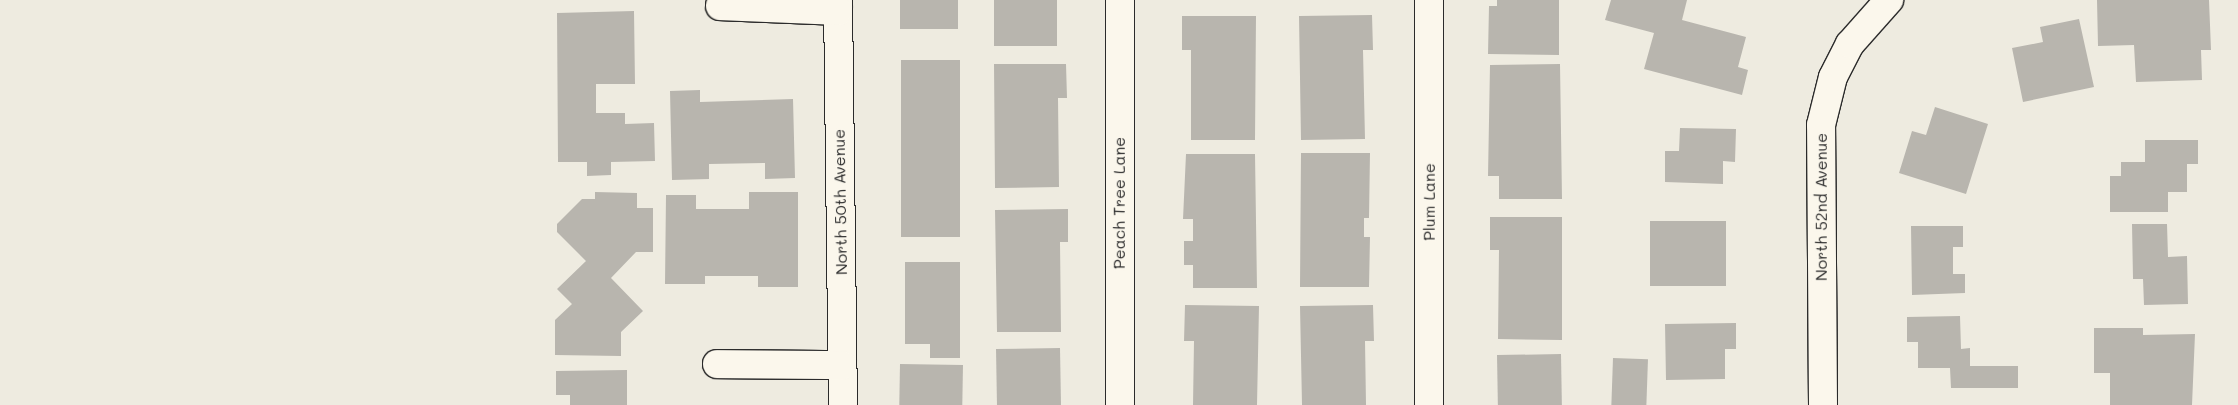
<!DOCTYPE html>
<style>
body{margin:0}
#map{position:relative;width:2238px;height:405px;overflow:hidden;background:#eeebe0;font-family:Mali,sans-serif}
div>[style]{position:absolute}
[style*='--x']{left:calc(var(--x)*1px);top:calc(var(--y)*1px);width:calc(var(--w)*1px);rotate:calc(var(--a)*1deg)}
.building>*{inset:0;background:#b8b5ae;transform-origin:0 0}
.roads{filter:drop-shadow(1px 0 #2b2b2b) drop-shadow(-1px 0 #2b2b2b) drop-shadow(0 1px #2b2b2b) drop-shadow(0 -1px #2b2b2b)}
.minor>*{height:28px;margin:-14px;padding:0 14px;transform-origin:14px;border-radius:14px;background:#fbf7ec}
span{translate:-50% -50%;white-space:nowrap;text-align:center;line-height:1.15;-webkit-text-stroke:4px #fbf7ec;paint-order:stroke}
.street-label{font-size:16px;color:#2b2b2b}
</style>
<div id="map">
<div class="building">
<i style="left:900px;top:0;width:58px;height:29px"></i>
<i style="left:994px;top:0;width:63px;height:46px"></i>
<i style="clip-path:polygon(1497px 0,1559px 0,1559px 55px,1488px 54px,1489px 6px,1497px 6px)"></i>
<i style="clip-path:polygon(1611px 0,1687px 0,1682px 20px,1746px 37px,1738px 67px,1748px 70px,1742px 95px,1644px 69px,1654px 33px,1605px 20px)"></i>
<i style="clip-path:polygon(2097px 0,2209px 0,2211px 50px,2201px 50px,2202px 80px,2136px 82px,2134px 45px,2098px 46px)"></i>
<i style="clip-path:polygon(634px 11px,635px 84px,596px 84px,596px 113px,625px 113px,625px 124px,654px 123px,655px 161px,611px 162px,611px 175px,587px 176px,587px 162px,558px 162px,557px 13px)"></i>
<i style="clip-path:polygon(1372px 15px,1373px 50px,1363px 50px,1365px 139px,1301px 140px,1299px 16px)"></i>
<i style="clip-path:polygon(1182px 16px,1256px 16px,1255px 140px,1191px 140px,1191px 50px,1182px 50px)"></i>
<i style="clip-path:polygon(2079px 19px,2094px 87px,2023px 102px,2012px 48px,2043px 42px,2040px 27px)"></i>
<i style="left:960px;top:60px;width:177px;height:59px;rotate:90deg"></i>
<i style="clip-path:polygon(994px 64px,1066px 64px,1067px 98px,1058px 98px,1059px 187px,995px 188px)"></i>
<i style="clip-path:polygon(1560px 64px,1562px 199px,1499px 199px,1499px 176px,1488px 176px,1490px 65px)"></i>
<i style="clip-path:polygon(700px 90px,700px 102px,793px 99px,795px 178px,765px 179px,765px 163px,709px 164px,709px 179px,672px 180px,670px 91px)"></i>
<i style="clip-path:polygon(1935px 107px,1988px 124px,1966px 194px,1899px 173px,1912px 131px,1926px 135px)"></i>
<i style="clip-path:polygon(1680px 128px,1736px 129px,1735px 162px,1723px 161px,1723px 184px,1665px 182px,1665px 151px,1679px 151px)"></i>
<i style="clip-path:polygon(2145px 140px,2198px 140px,2198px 164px,2187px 164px,2187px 192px,2168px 192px,2168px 212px,2110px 212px,2110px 176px,2121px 176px,2121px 162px,2145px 162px)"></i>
<i style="clip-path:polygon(1301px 153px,1370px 153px,1369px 218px,1364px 218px,1364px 237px,1370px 237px,1369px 287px,1300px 287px)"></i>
<i style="clip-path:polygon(1186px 154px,1255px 154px,1257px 288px,1193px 288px,1193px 265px,1184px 265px,1184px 241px,1193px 241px,1193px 219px,1183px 219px)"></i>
<i style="clip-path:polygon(595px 192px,637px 193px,637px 208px,653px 208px,653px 252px,636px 252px,611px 278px,643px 311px,621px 332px,621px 356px,555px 355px,555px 320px,572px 304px,557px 289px,586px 261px,557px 232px,557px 224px,582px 199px,595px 199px)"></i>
<i style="clip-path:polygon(749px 192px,798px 192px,798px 287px,758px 287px,758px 276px,705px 276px,705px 284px,665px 284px,666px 195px,696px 195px,696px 209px,749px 209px)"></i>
<i style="clip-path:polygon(1068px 209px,1068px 242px,1060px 242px,1061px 332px,997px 332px,995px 210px)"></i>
<i style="clip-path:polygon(1490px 217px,1562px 217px,1562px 340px,1498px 339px,1499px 250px,1490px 250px)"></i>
<i style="left:1726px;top:221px;width:65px;height:76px;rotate:90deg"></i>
<i style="clip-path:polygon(2132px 224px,2167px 224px,2168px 257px,2187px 256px,2188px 304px,2144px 305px,2143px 279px,2133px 279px)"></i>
<i style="clip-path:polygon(1911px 226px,1963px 226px,1963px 247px,1953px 247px,1953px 274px,1965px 274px,1965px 293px,1912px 295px)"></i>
<i style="clip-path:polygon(905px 262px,960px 262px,960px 358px,930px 358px,930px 344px,905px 344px)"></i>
<i style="clip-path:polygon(1185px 305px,1259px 306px,1257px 405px,1193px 405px,1194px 341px,1184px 341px)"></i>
<i style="clip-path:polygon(1373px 305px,1374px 341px,1365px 341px,1366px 405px,1302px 405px,1300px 306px)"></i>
<i style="clip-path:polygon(1960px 316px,1961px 349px,1970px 348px,1970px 366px,2018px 366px,2018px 388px,1951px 388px,1950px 368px,1918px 368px,1918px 342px,1907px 342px,1907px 317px)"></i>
<i style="clip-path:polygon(1736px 323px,1736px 349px,1725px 349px,1725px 379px,1666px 380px,1665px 324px)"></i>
<i style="clip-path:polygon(2094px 328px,2143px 328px,2143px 335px,2195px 334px,2192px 405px,2110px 405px,2110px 373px,2094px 373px)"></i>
<i style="left:1060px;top:348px;width:57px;height:64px;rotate:89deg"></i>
<i style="left:1561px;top:354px;width:51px;height:64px;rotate:89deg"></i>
<i style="left:1613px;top:358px;width:35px;height:47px;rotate:2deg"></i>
<i style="left:900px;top:364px;width:63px;height:41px;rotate:1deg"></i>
<i style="clip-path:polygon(627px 370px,627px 405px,570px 405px,570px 395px,556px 395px,556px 371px)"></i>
</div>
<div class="roads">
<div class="minor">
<i style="--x:838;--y:0;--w:405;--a:89.3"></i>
<i style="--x:720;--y:6;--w:118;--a:2.4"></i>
<i style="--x:717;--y:364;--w:125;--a:0.5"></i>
<i style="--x:1120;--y:405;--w:405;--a:-90"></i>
<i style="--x:1429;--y:405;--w:405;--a:-90"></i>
<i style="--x:1823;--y:405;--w:280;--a:-90.4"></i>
<i style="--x:1821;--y:125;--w:49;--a:-76"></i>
<i style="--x:1833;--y:77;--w:37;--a:-63"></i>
<i style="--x:1850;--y:44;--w:59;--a:-48.4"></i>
</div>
</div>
<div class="street-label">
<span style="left:840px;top:202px;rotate:-91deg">North 50th Avenue</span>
<span style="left:1429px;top:202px;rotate:-90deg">Plum Lane</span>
<span style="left:1119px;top:203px;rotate:-90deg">Peach Tree Lane</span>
<span style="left:1821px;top:207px;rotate:-90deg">North 52nd Avenue</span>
</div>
</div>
